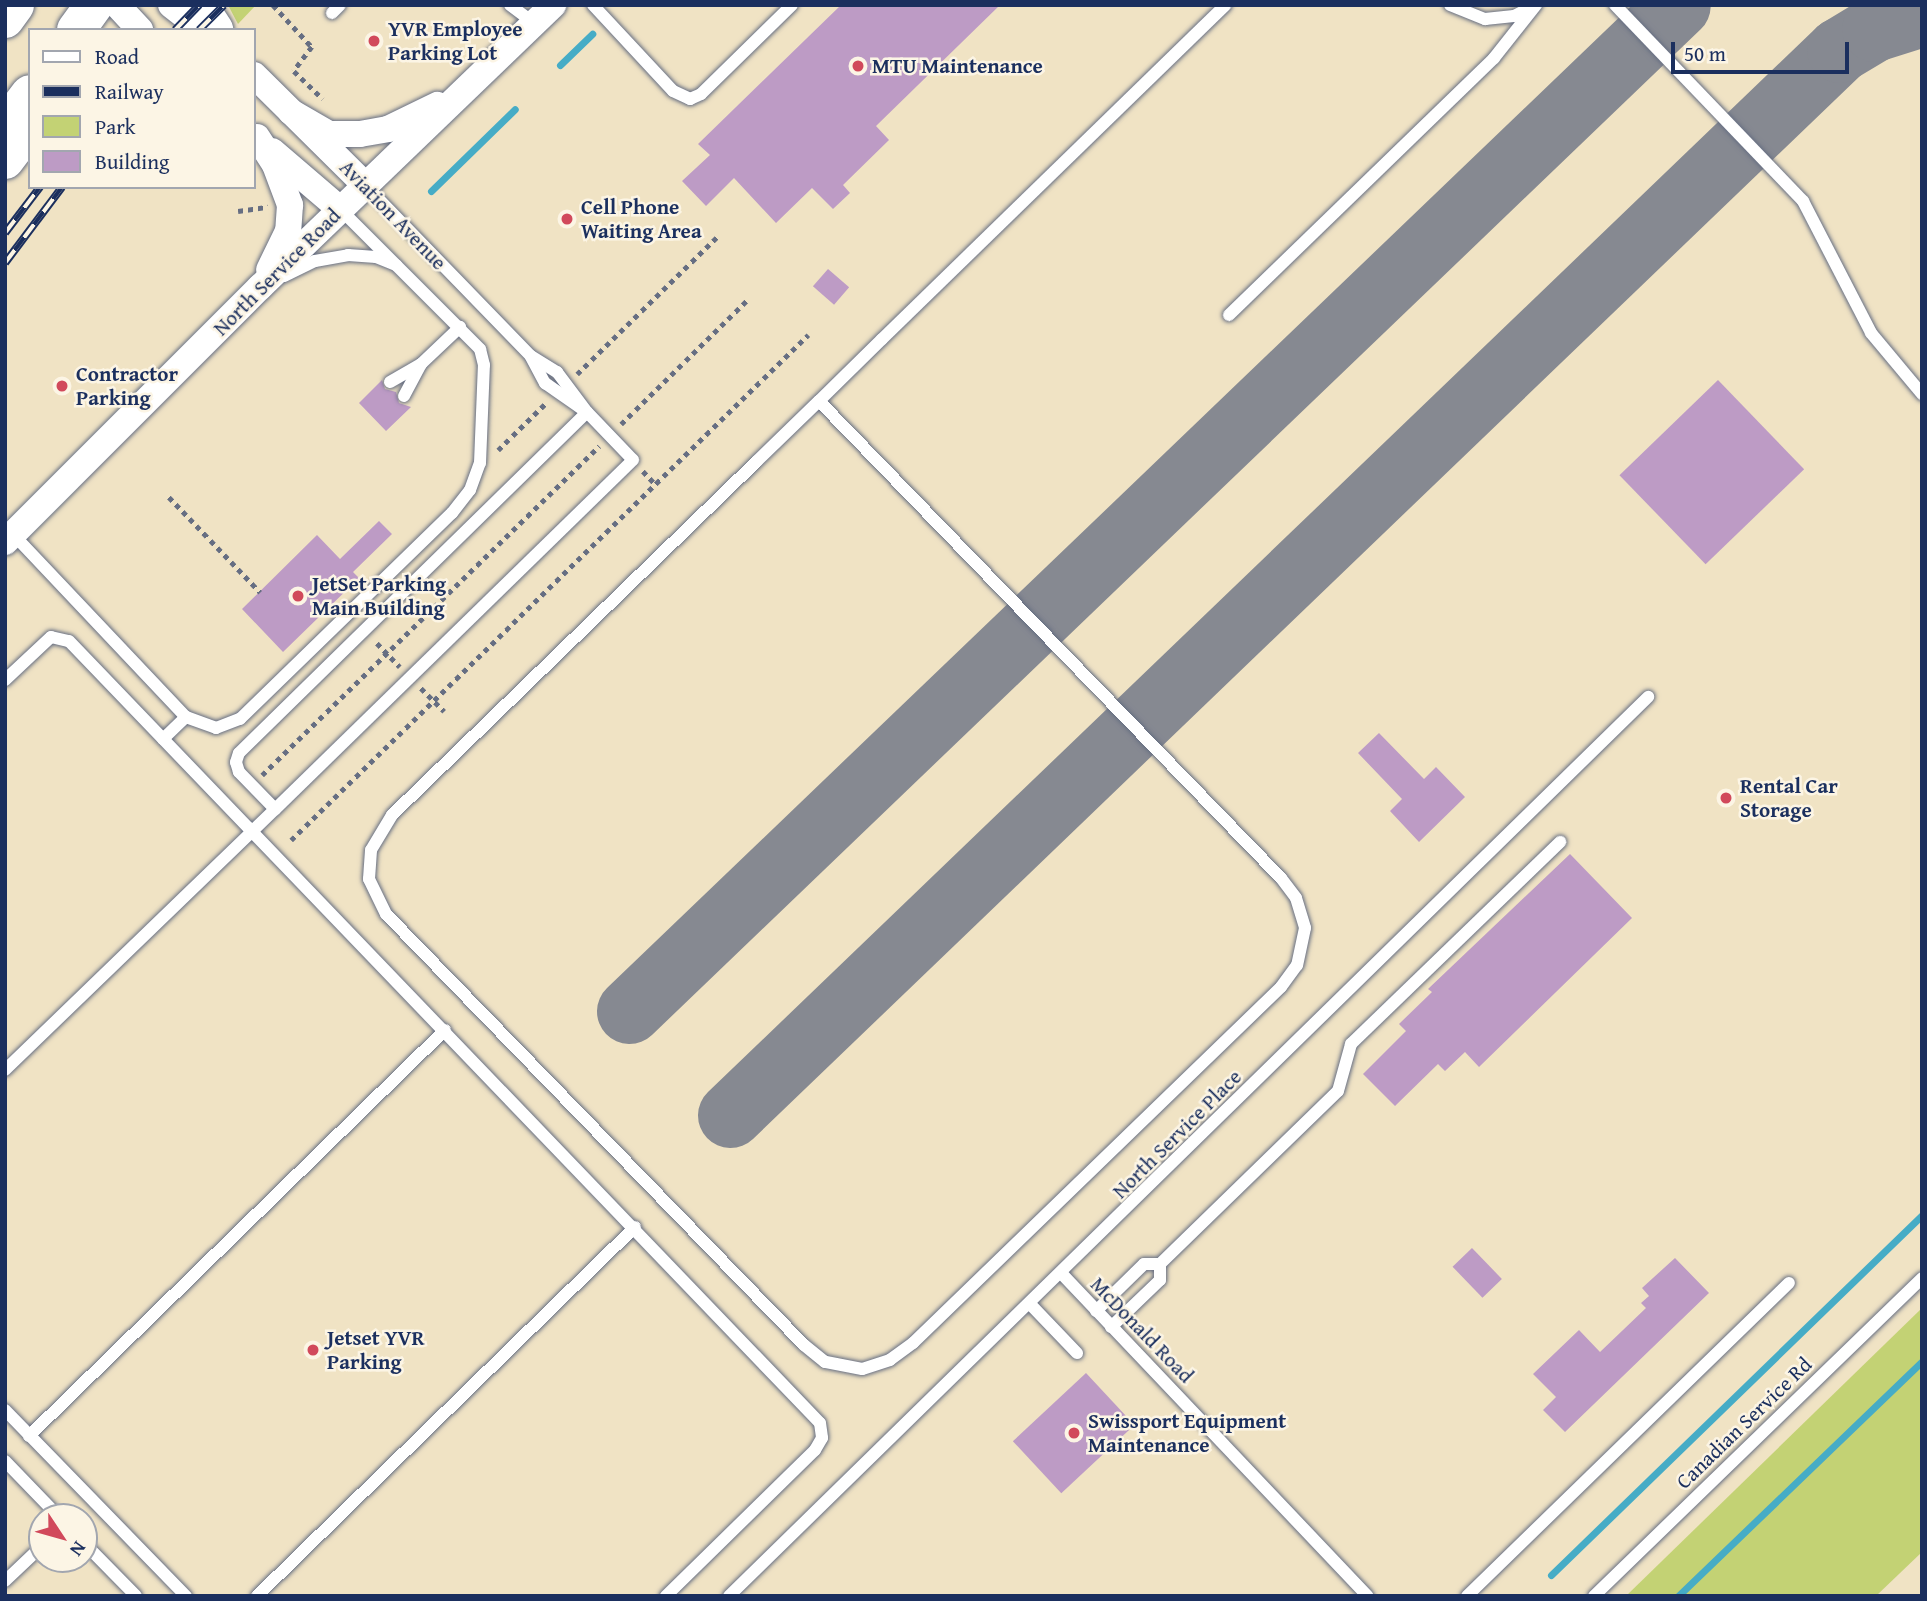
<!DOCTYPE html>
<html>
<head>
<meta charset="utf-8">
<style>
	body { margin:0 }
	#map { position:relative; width:1927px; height:1601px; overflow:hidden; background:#f0e3c4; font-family:"Gentium Book Plus",serif }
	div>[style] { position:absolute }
	.green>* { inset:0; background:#c3d274 }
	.stream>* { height:7px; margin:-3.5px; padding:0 3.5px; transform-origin:3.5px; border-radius:3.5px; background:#46acc6 }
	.taxiway>* { height:65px; margin:-32.5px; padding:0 32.5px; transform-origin:32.5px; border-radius:32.5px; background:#868991 }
	.building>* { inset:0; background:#bd9bc5; transform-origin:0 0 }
	.path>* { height:4.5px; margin-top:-2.25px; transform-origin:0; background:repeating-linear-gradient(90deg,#666e82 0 5px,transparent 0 10px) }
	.roads { filter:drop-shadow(0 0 2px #666e82) drop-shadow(0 0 2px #666e82) }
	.lane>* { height:12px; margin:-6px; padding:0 6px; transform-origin:6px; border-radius:6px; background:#fff }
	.street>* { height:26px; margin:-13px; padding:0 13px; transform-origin:13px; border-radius:13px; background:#fff }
	.primary>* { height:38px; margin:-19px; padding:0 19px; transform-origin:19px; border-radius:19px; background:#fff }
	.rail>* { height:8px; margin-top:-4px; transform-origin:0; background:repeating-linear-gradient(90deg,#fcf5e5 0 16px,#1b2f5e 0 32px); box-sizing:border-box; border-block:2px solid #1b2f5e }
	.dots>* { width:19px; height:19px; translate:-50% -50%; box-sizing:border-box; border:4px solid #fcf5e5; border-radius:50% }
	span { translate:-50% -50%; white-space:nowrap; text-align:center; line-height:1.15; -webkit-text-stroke:5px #fcf5e5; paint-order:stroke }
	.poi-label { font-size:21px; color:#1b2f5e; font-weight:700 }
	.left { translate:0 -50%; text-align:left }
	.street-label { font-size:21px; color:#1b2f5e }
	.frame { position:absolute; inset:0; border:7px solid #1b2f5e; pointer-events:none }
	.legend { position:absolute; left:28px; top:28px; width:228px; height:161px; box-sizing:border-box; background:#fcf5e5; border:2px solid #a2a6af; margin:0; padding:9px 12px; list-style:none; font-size:21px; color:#1b2f5e }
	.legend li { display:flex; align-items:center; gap:14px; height:35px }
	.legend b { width:35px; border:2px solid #a2a6af }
	.north { position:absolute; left:28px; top:1503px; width:70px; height:70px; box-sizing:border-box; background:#fcf5e5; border:2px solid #a2a6af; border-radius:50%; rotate:126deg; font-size:19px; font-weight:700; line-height:28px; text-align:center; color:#1b2f5e }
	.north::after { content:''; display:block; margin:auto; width:24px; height:32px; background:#d1495b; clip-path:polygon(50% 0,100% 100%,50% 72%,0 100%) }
	.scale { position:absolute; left:1671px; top:42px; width:178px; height:32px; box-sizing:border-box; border:4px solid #1b2f5e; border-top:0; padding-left:9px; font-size:21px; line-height:24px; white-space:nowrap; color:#1b2f5e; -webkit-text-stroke:5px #fcf5e5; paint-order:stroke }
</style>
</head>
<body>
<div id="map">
	<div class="green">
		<i style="clip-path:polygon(228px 5px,256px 5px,238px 24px)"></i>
		<i style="clip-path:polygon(1922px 1308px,1922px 1552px,1876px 1596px,1626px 1596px)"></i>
	</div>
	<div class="stream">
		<i style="left:560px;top:65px;width:45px;rotate:-44.1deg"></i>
		<i style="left:431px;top:191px;width:117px;rotate:-44.3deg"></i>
		<i style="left:1551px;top:1575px;width:517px;rotate:-44.14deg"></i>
		<i style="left:1678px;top:1596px;width:339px;rotate:-43.9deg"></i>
	</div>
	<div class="taxiway">
		<i style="left:629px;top:1011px;width:1453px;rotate:-43.8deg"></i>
		<i style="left:730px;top:1115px;width:1538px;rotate:-43.84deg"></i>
		<i style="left:1839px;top:50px;width:41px;rotate:-31deg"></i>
		<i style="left:1874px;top:29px;width:50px;rotate:-17.4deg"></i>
	</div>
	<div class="building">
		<i style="clip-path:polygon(841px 5px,1000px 5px,876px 126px,889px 140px,843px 185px,850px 193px,833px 209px,812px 188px,776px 223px,734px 178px,706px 206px,682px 181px,710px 155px,698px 144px)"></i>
		<i style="left:828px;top:269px;width:28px;height:23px;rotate:41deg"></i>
		<i style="clip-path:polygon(382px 380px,385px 389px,396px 392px,399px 403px,411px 407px,386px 431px,359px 403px)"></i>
		<i style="left:1718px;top:380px;width:124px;height:137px;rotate:46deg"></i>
		<i style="clip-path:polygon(379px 521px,392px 534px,353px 572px,359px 578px,283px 652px,242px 609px,317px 535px,340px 559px)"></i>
		<i style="clip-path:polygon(1379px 733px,1424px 779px,1436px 767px,1465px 797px,1419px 842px,1390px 811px,1402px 799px,1358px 753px)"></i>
		<i style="clip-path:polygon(1570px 854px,1632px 918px,1479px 1067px,1465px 1052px,1445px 1071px,1438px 1064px,1395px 1106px,1363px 1074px,1406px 1031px,1399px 1024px,1432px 992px,1428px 989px)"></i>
		<i style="left:1472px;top:1248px;width:43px;height:27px;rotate:46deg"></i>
		<i style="clip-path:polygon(1675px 1258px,1709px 1293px,1565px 1432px,1543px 1410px,1556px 1397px,1533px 1374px,1579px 1330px,1600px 1352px,1646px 1308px,1641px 1303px,1649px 1296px,1642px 1288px)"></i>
		<i style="left:1086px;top:1373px;width:71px;height:100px;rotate:47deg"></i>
	</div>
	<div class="path">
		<i style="left:273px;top:5px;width:57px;rotate:47.1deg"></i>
		<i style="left:312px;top:47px;width:30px;rotate:127deg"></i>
		<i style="left:294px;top:71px;width:40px;rotate:44deg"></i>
		<i style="left:238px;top:211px;width:30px;rotate:-8deg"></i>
		<i style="left:577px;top:374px;width:199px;rotate:-44.4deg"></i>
		<i style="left:621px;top:424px;width:178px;rotate:-44.5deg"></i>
		<i style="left:498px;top:450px;width:69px;rotate:-44.4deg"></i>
		<i style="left:643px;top:471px;width:19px;rotate:47deg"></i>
		<i style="left:169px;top:497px;width:132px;rotate:46.2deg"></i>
		<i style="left:377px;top:643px;width:33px;rotate:46deg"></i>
		<i style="left:421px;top:688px;width:33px;rotate:45deg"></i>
		<i style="left:262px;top:775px;width:471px;rotate:-44.3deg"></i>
		<i style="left:291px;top:840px;width:723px;rotate:-44.33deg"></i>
	</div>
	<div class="roads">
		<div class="lane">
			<i style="left:510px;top:5px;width:30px;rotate:37deg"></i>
			<i style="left:593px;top:5px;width:117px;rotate:47.1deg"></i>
			<i style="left:673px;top:91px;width:19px;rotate:25deg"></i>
			<i style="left:690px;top:99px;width:12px;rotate:-24deg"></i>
			<i style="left:701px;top:94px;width:127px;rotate:-44.4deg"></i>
			<i style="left:1450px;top:5px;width:38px;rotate:22deg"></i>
			<i style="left:1485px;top:19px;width:29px;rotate:-6deg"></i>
			<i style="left:1514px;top:16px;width:20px;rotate:-27deg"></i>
			<i style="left:1615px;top:5px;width:272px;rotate:46.2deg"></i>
			<i style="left:1803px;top:201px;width:148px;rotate:62.7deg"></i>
			<i style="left:1871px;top:333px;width:80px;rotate:50.1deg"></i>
			<i style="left:332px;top:13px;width:11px;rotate:-45deg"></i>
			<i style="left:365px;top:185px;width:238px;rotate:45.9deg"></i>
			<i style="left:531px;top:356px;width:31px;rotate:32deg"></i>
			<i style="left:557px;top:372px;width:50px;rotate:53.1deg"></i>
			<i style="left:587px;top:412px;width:66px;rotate:46.2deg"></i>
			<i style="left:633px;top:460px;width:500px;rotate:135.7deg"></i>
			<i style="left:275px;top:809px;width:52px;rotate:-134.2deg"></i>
			<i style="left:239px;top:772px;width:10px;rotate:-107deg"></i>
			<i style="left:236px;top:762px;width:9px;rotate:-72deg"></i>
			<i style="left:239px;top:753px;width:487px;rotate:-44.4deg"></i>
			<i style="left:284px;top:276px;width:34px;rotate:-26deg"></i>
			<i style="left:315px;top:261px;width:34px;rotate:-10deg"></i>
			<i style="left:348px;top:255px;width:28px;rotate:4deg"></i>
			<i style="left:376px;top:257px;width:22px;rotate:22deg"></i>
			<i style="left:1229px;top:315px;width:369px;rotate:-44.1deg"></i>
			<i style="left:1494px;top:58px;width:68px;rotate:-51.6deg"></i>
			<i style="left:531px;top:357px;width:30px;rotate:62deg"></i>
			<i style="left:545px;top:383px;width:49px;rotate:35deg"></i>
			<i style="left:390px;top:382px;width:36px;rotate:-30deg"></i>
			<i style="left:421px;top:364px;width:54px;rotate:-43.5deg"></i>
			<i style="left:404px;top:396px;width:36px;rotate:-62deg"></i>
			<i style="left:819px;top:401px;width:664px;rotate:45.92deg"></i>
			<i style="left:1281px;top:878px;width:25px;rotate:53deg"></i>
			<i style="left:1296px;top:898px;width:31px;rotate:73deg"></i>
			<i style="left:1305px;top:928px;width:38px;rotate:102deg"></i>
			<i style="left:1297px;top:965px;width:27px;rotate:126deg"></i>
			<i style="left:1281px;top:987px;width:512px;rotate:135.95deg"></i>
			<i style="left:913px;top:1343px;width:29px;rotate:144deg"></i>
			<i style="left:890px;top:1360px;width:29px;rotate:162deg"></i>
			<i style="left:862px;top:1369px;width:38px;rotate:-169deg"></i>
			<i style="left:825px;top:1362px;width:27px;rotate:-141deg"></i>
			<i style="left:804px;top:1345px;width:600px;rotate:-134.12deg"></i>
			<i style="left:386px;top:914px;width:39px;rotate:-116deg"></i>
			<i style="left:369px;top:879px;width:29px;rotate:-86deg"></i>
			<i style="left:371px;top:850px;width:41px;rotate:-59deg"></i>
			<i style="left:392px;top:815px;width:508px;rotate:-44.12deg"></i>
			<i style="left:757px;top:461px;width:86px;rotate:-44.1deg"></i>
			<i style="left:819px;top:401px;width:88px;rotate:-44.5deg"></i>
			<i style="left:882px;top:339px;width:479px;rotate:-44.2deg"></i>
			<i style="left:11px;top:532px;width:255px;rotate:46.6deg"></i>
			<i style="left:186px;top:717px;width:32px;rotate:20deg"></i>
			<i style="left:216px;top:728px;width:26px;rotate:-21deg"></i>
			<i style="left:240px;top:719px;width:296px;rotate:-44.2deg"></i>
			<i style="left:452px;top:513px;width:29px;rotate:-52deg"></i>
			<i style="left:470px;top:490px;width:29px;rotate:-70deg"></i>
			<i style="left:480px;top:463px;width:98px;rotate:-87.7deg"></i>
			<i style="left:484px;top:365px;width:16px;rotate:-104deg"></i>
			<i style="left:480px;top:349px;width:198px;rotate:-135deg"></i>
			<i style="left:5px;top:680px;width:63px;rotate:-43.1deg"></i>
			<i style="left:51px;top:637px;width:18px;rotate:13deg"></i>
			<i style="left:69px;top:641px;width:1084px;rotate:46.16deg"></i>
			<i style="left:820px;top:1423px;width:15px;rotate:82deg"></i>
			<i style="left:822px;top:1438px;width:14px;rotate:120deg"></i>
			<i style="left:815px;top:1450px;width:209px;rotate:135.6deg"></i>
			<i style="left:163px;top:739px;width:32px;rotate:-44deg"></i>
			<i style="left:5px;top:1070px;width:376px;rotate:-44deg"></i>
			<i style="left:1160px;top:1264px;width:248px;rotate:-44.2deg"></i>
			<i style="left:1338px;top:1091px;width:49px;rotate:-74.5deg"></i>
			<i style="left:1351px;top:1044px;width:291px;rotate:-44deg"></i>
			<i style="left:1062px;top:1274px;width:444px;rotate:46.5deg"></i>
			<i style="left:1030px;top:1304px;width:68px;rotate:46.2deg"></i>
			<i style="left:1096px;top:1311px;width:67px;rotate:-44.4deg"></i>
			<i style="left:1144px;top:1264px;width:16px"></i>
			<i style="left:1160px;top:1264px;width:16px;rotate:90deg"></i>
			<i style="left:1160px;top:1280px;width:68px;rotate:136.2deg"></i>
			<i style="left:5px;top:1410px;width:260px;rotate:45.8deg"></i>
			<i style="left:29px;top:1436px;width:581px;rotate:-44.3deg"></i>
			<i style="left:5px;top:1461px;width:78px;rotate:46deg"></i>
			<i style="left:84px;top:1543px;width:74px;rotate:45.5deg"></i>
			<i style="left:5px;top:1581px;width:51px;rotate:-43.4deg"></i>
			<i style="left:257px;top:1596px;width:528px;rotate:-44.31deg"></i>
			<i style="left:729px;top:1596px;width:1286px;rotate:-44.37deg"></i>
			<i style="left:1467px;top:1596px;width:449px;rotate:-44.2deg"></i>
			<i style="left:1594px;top:1596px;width:457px;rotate:-44.1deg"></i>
		</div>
		<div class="street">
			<i style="left:117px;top:5px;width:34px;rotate:47deg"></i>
			<i style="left:171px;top:5px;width:41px;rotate:38deg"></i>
			<i style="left:254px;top:75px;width:156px;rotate:44.7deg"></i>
			<i style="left:291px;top:112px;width:44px;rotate:30.1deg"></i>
			<i style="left:329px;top:134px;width:31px"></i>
			<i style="left:360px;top:134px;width:28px;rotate:-10deg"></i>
			<i style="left:388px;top:129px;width:55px;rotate:-26.1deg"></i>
			<i style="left:257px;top:137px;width:33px;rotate:57deg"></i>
			<i style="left:275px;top:165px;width:43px;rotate:69.4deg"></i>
			<i style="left:290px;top:205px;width:26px;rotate:94deg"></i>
			<i style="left:288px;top:231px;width:43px;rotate:116deg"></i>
			<i style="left:272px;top:151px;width:89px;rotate:40.5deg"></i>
			<i style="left:5px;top:542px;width:361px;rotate:-45deg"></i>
			<i style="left:260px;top:287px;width:407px;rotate:-43.9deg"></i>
		</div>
		<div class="primary">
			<i style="left:198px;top:5px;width:30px;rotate:57deg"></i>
			<i style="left:5px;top:19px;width:17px;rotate:-54deg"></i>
			<i style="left:76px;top:30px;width:31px;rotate:-54deg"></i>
			<i style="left:5px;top:127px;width:41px;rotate:-52.9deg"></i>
			<i style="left:5px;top:160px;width:41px;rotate:-52.9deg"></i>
		</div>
	</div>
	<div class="rail">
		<i style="left:175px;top:30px;width:35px;rotate:-46deg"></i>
		<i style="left:199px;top:30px;width:35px;rotate:-45deg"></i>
		<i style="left:5px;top:233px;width:58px;rotate:-52.7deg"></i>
		<i style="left:5px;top:263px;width:95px;rotate:-53.1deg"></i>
	</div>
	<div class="dots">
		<i style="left:374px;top:41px;background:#d1495b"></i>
		<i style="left:858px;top:66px;background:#d1495b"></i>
		<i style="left:567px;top:219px;background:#d1495b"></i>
		<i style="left:62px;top:386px;background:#d1495b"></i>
		<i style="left:298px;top:596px;background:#d1495b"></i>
		<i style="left:1726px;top:798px;background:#d1495b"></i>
		<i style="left:313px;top:1350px;background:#d1495b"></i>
		<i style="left:1074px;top:1433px;background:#d1495b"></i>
	</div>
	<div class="poi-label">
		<span class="left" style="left:388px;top:41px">YVR Employee<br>Parking Lot</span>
		<span class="left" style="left:872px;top:66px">MTU Maintenance</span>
		<span class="left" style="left:581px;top:219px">Cell Phone<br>Waiting Area</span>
		<span class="left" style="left:76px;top:386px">Contractor<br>Parking</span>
		<span class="left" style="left:312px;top:596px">JetSet Parking<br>Main Building</span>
		<span class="left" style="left:1740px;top:798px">Rental Car<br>Storage</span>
		<span class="left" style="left:327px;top:1350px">Jetset YVR<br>Parking</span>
		<span class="left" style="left:1088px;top:1433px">Swissport Equipment<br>Maintenance</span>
	</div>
	<div class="street-label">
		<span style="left:393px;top:215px;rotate:46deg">Aviation Avenue</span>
		<span style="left:277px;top:272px;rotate:-45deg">North Service Road</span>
		<span style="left:1177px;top:1134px;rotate:-45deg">North Service Place</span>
		<span style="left:1142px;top:1330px;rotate:46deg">McDonald Road</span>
		<span style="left:1744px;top:1423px;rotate:-44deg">Canadian Service Rd</span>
	</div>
	<div class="frame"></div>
	<ul class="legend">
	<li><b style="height:9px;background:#fff"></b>Road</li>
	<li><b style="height:9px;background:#1b2f5e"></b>Railway</li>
	<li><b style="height:19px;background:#c3d274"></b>Park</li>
	<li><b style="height:19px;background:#bd9bc5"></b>Building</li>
	</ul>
	<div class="north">N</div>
	<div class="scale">50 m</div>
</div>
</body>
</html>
